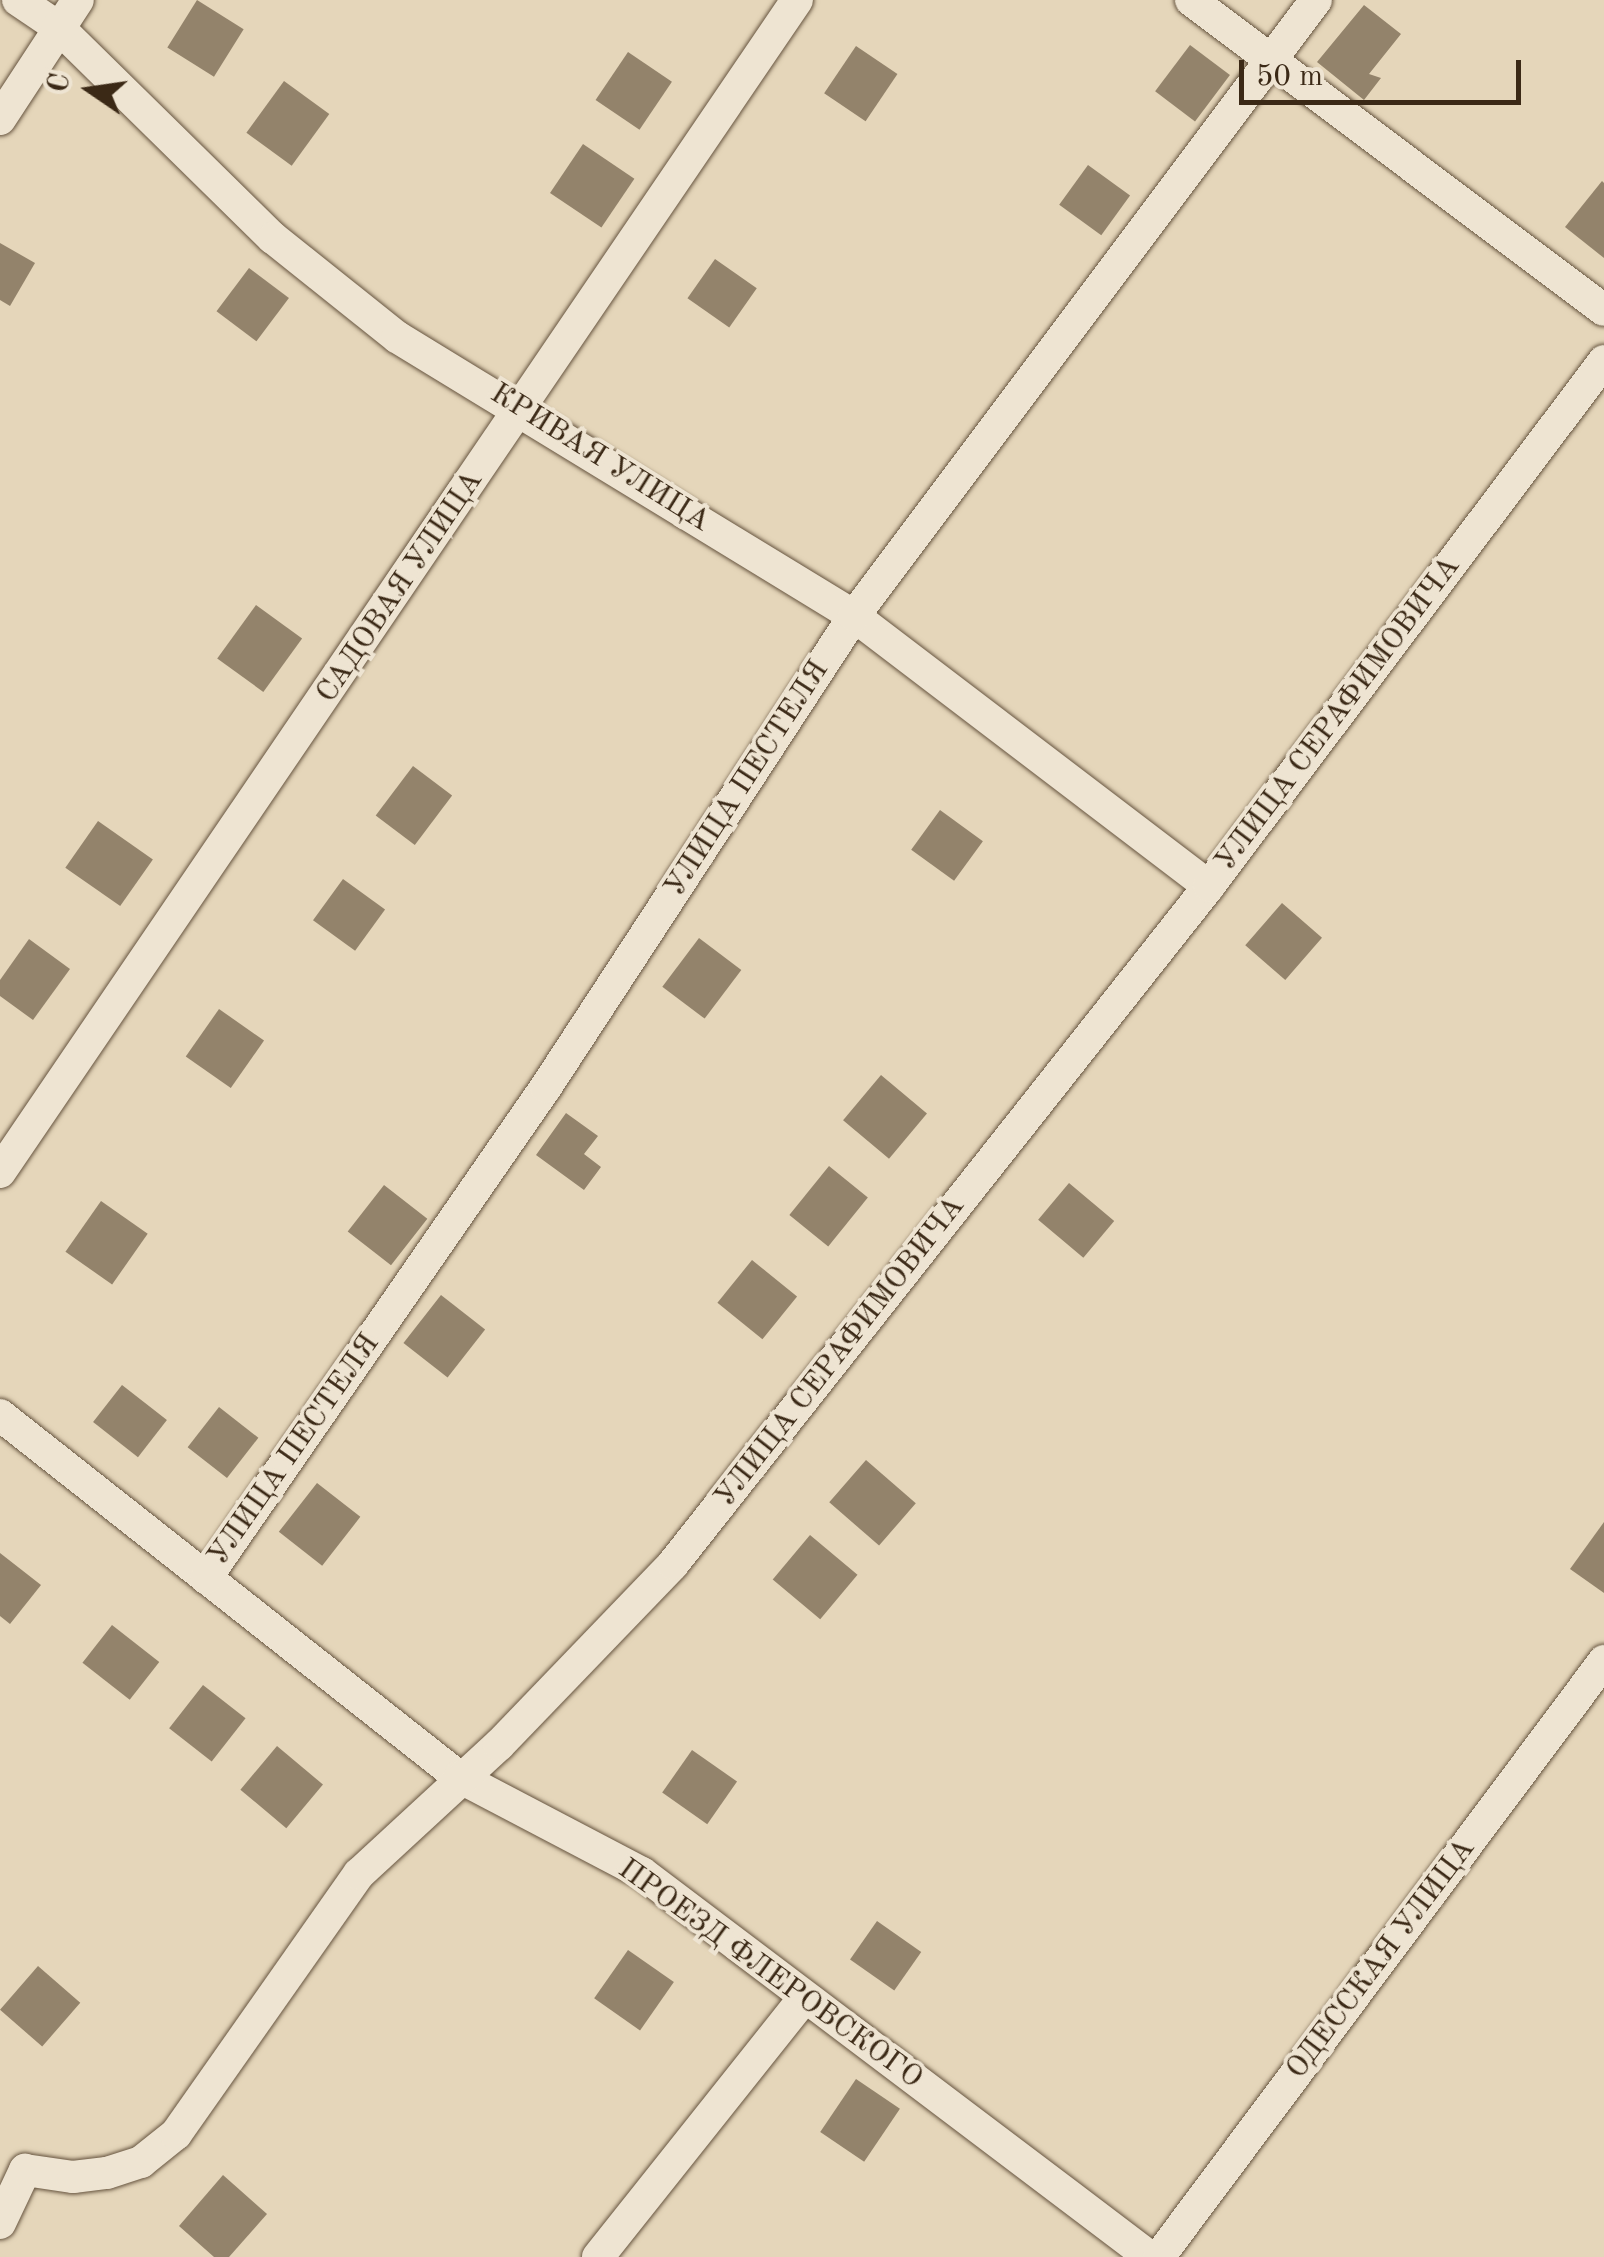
<!DOCTYPE html>
<html>
<head>
<meta charset="utf-8">
<style>
	body { margin:0 }
	#map { position:relative; width:1604px; height:2257px; overflow:hidden; background:#e5d6ba; font-family:"Old Standard TT",serif }
	div>[style] { position:absolute }
	.building>* { inset:0; background:#93836b; transform-origin:0 0 }
	.roads { filter:drop-shadow(0 0 2px #66543f) drop-shadow(0 0 2px #66543f) }
	.minor>* { height:32px; margin:-16px; padding:0 16px; transform-origin:16px; border-radius:16px; background:#eee4d2 }
	span { translate:-50% -50%; white-space:nowrap; text-align:center; line-height:1.15; -webkit-text-stroke:8px #eee4d2; paint-order:stroke }
	.street-label { font-size:30px; color:#3b2916 }
	.north { position:absolute; left:40px; top:40px; width:100px; height:100px; -webkit-text-stroke:8px #eee4d2; paint-order:stroke; rotate:283deg; font-size:28px; font-weight:700; line-height:40px; text-align:center; color:#3b2916 }
	.north::after { content:''; display:block; margin:auto; width:35px; height:45px; background:#3b2916; clip-path:polygon(50% 0,100% 100%,50% 72%,0 100%) }
	.scale { position:absolute; left:1239px; top:60px; width:282px; height:45px; box-sizing:border-box; border:5px solid #3b2916; border-top:0; padding-left:12px; font-size:30px; line-height:35px; white-space:nowrap; color:#3b2916; -webkit-text-stroke:8px #eee4d2; paint-order:stroke }
</style>
</head>
<body>
<div id="map">
	<div class="building">
		<i style="left:197px;top:0;width:55px;height:56px;rotate:32deg"></i>
		<i style="clip-path:polygon(1364px 5px,1401px 34px,1369px 74px,1381px 78px,1364px 100px,1317px 62px)"></i>
		<i style="left:1190px;top:45px;width:50px;height:58px;rotate:37deg"></i>
		<i style="left:856px;top:46px;width:50px;height:57px;rotate:34deg"></i>
		<i style="left:628px;top:52px;width:53px;height:58px;rotate:34deg"></i>
		<i style="left:284px;top:81px;width:56px;height:64px;rotate:36deg"></i>
		<i style="left:583px;top:144px;width:62px;height:59px;rotate:34deg"></i>
		<i style="left:1088px;top:165px;width:52px;height:49px;rotate:36deg"></i>
		<i style="clip-path:polygon(1602px 181px,1604px 183px,1604px 258px,1565px 227px)"></i>
		<i style="clip-path:polygon(0 243px,35px 263px,10px 306px,0 300px)"></i>
		<i style="left:715px;top:259px;width:51px;height:48px;rotate:35deg"></i>
		<i style="left:249px;top:268px;width:50px;height:54px;rotate:37deg"></i>
		<i style="left:256px;top:605px;width:57px;height:66px;rotate:36deg"></i>
		<i style="left:413px;top:766px;width:49px;height:62px;rotate:37deg"></i>
		<i style="left:940px;top:810px;width:53px;height:49px;rotate:36deg"></i>
		<i style="left:98px;top:821px;width:67px;height:57px;rotate:35deg"></i>
		<i style="left:343px;top:879px;width:52px;height:51px;rotate:36deg"></i>
		<i style="left:1282px;top:903px;width:53px;height:56px;rotate:41deg"></i>
		<i style="left:699px;top:938px;width:53px;height:61px;rotate:37deg"></i>
		<i style="clip-path:polygon(29px 939px,70px 969px,33px 1020px,0 996px,0 980px)"></i>
		<i style="left:219px;top:1009px;width:55px;height:58px;rotate:35deg"></i>
		<i style="left:881px;top:1075px;width:60px;height:59px;rotate:40deg"></i>
		<i style="clip-path:polygon(566px 1113px,598px 1136px,584px 1154px,601px 1167px,584px 1190px,536px 1155px)"></i>
		<i style="left:829px;top:1166px;width:50px;height:63px;rotate:39deg"></i>
		<i style="left:1069px;top:1183px;width:59px;height:48px;rotate:40deg"></i>
		<i style="left:384px;top:1185px;width:55px;height:59px;rotate:38deg"></i>
		<i style="left:101px;top:1201px;width:57px;height:62px;rotate:35deg"></i>
		<i style="left:752px;top:1260px;width:58px;height:55px;rotate:39deg"></i>
		<i style="left:441px;top:1295px;width:56px;height:61px;rotate:38deg"></i>
		<i style="left:122px;top:1385px;width:57px;height:47px;rotate:38deg"></i>
		<i style="left:219px;top:1407px;width:50px;height:51px;rotate:38deg"></i>
		<i style="left:866px;top:1460px;width:66px;height:56px;rotate:41deg"></i>
		<i style="left:317px;top:1483px;width:55px;height:62px;rotate:38deg"></i>
		<i style="clip-path:polygon(1604px 1522px,1604px 1593px,1570px 1569px)"></i>
		<i style="left:810px;top:1535px;width:62px;height:58px;rotate:40deg"></i>
		<i style="clip-path:polygon(0 1553px,41px 1585px,10px 1624px,0 1616px)"></i>
		<i style="left:112px;top:1625px;width:60px;height:48px;rotate:38deg"></i>
		<i style="left:203px;top:1685px;width:54px;height:55px;rotate:38deg"></i>
		<i style="left:277px;top:1746px;width:60px;height:57px;rotate:40deg"></i>
		<i style="left:692px;top:1750px;width:55px;height:52px;rotate:35deg"></i>
		<i style="left:877px;top:1921px;width:54px;height:47px;rotate:35deg"></i>
		<i style="left:628px;top:1950px;width:56px;height:59px;rotate:35deg"></i>
		<i style="left:38px;top:1966px;width:56px;height:58px;rotate:41deg"></i>
		<i style="left:856px;top:2079px;width:53px;height:64px;rotate:34deg"></i>
		<i style="clip-path:polygon(223px 2175px,267px 2214px,229px 2257px,214px 2257px,179px 2226px)"></i>
	</div>
	<div class="roads">
		<div class="minor">
			<i style="left:18px;top:0;width:48px;rotate:34deg"></i>
			<i style="left:58px;top:27px;width:301px;rotate:44.5deg"></i>
			<i style="left:273px;top:238px;width:159px;rotate:38.6deg"></i>
			<i style="left:397px;top:337px;width:535px;rotate:31.4deg"></i>
			<i style="left:854px;top:616px;width:446px;rotate:37.3deg"></i>
			<i style="left:1191px;top:0;width:516px;rotate:36.89deg"></i>
			<i style="left:0;top:119px;width:142px;rotate:-56.8deg"></i>
			<i style="left:0;top:1172px;width:1417px;rotate:-55.78deg"></i>
			<i style="left:0;top:1415px;width:585px;rotate:38.26deg"></i>
			<i style="left:459px;top:1777px;width:207px;rotate:27.7deg"></i>
			<i style="left:642px;top:1873px;width:637px;rotate:37.09deg"></i>
			<i style="left:206px;top:1578px;width:597px;rotate:-55.3deg"></i>
			<i style="left:546px;top:1087px;width:563px;rotate:-56.82deg"></i>
			<i style="left:854px;top:616px;width:770px;rotate:-53.13deg"></i>
			<i style="left:0;top:2223px;width:59px;rotate:-64.7deg"></i>
			<i style="left:25px;top:2170px;width:49px;rotate:8.3deg"></i>
			<i style="left:73px;top:2177px;width:34px;rotate:-7deg"></i>
			<i style="left:107px;top:2173px;width:36px;rotate:-18deg"></i>
			<i style="left:141px;top:2162px;width:45px;rotate:-38.7deg"></i>
			<i style="left:176px;top:2134px;width:318px;rotate:-54.9deg"></i>
			<i style="left:359px;top:1874px;width:190px;rotate:-42.7deg"></i>
			<i style="left:499px;top:1745px;width:251px;rotate:-46.1deg"></i>
			<i style="left:673px;top:1564px;width:864px;rotate:-51.67deg"></i>
			<i style="left:1209px;top:886px;width:657px;rotate:-53.04deg"></i>
			<i style="left:598px;top:2257px;width:331px;rotate:-51.5deg"></i>
			<i style="left:1159px;top:2257px;width:744px;rotate:-53.25deg"></i>
		</div>
	</div>
	<div class="street-label">
		<span style="left:600px;top:458px;rotate:32deg">КРИВАЯ УЛИЦА</span>
		<span style="left:400px;top:587px;rotate:-56deg">САДОВАЯ УЛИЦА</span>
		<span style="left:1338px;top:714px;rotate:-53deg">УЛИЦА СЕРАФИМОВИЧА</span>
		<span style="left:747px;top:779px;rotate:-57deg">УЛИЦА ПЕСТЕЛЯ</span>
		<span style="left:840px;top:1352px;rotate:-52deg">УЛИЦА СЕРАФИМОВИЧА</span>
		<span style="left:294px;top:1450px;rotate:-55deg">УЛИЦА ПЕСТЕЛЯ</span>
		<span style="left:1381px;top:1959px;rotate:-53deg">ОДЕССКАЯ УЛИЦА</span>
		<span style="left:770px;top:1974px;rotate:36deg">ПРОЕЗД ФЛЕРОВСКОГО</span>
	</div>
	<div class="north">С</div>
	<div class="scale">50 m</div>
</div>
</body>
</html>
